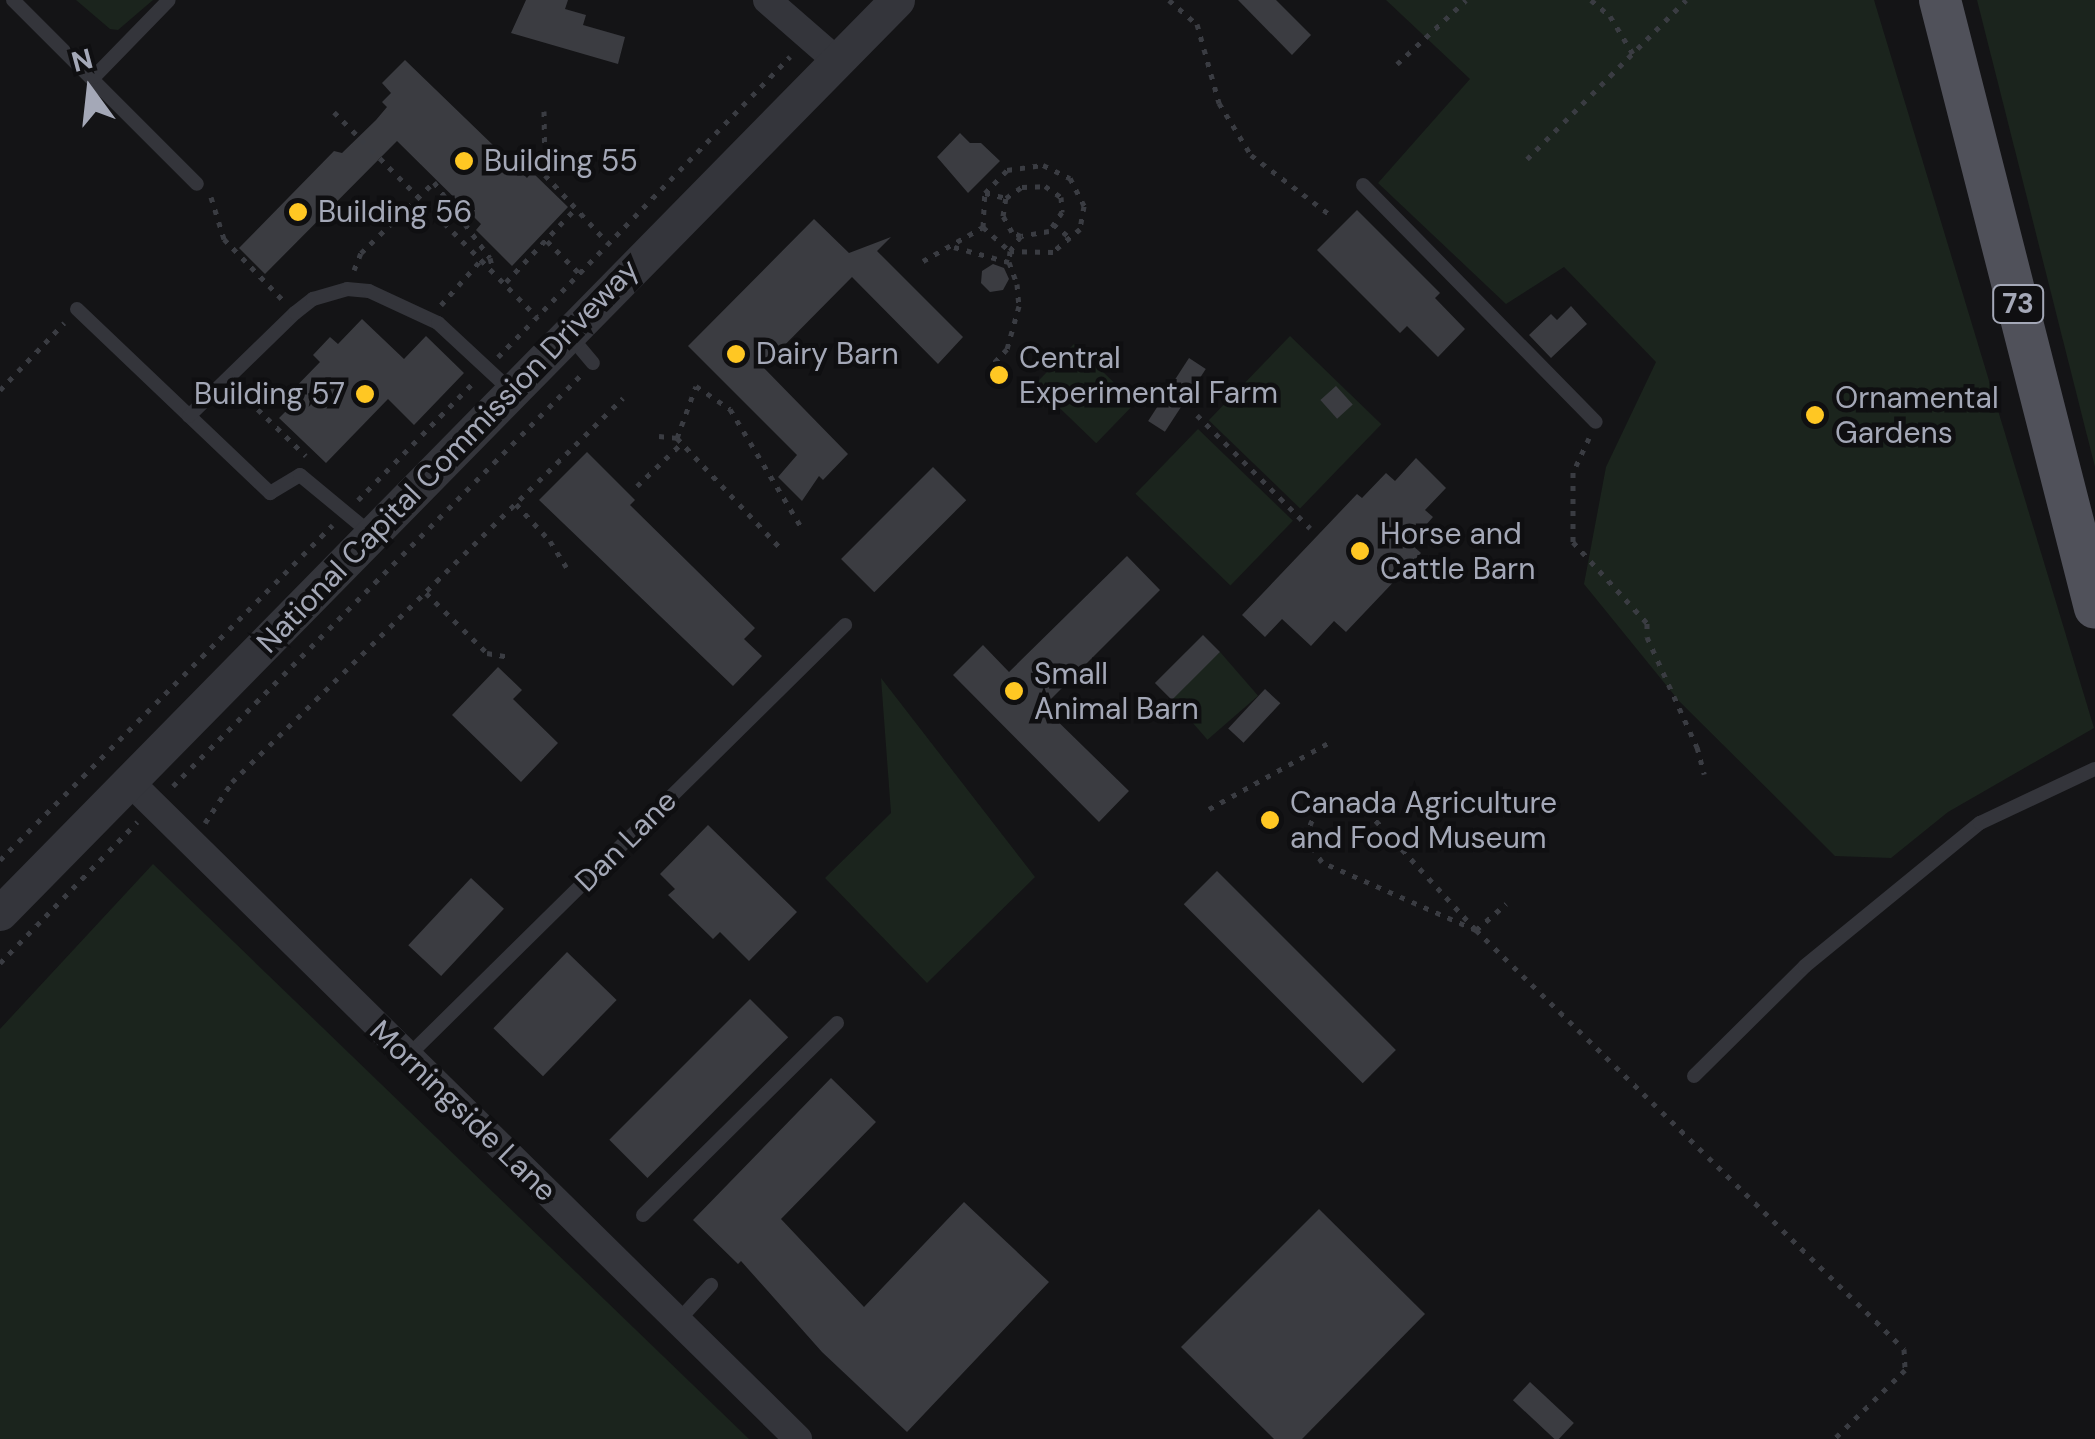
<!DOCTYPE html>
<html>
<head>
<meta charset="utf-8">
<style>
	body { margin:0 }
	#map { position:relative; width:2095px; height:1439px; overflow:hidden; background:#141416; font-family:"DM Sans",sans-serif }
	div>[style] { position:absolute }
	.green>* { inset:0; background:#1b241d; transform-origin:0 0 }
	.building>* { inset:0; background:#3b3c41; transform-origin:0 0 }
	.path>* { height:5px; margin-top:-2.5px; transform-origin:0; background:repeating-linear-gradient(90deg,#3a3c42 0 5px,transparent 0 13px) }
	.service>* { height:14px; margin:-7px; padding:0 7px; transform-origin:7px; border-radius:7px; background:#34353b }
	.minor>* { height:28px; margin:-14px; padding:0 14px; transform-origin:14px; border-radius:14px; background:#34353b }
	.tertiary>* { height:35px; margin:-17.5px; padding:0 17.5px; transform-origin:17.5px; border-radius:17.5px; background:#34353b }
	.primary>* { height:42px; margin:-21px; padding:0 21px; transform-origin:21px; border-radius:21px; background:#50515a }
	.dots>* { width:28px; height:28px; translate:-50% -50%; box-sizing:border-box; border:5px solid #0f0f11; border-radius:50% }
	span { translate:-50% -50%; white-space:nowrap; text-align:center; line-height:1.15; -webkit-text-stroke:9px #0f0f11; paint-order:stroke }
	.shield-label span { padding:2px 8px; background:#0f0f11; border:2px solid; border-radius:8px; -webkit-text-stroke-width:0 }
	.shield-label { font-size:28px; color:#a4a8b7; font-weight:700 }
	.poi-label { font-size:30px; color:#a4a8b7 }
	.left { translate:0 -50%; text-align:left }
	.right { translate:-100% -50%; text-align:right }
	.street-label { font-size:30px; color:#a4a8b7 }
	.north { position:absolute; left:40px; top:40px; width:100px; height:100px; -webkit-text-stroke:8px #0f0f11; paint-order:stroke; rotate:345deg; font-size:28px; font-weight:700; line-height:40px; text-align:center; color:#a4a8b7 }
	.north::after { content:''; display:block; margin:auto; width:35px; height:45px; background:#a4a8b7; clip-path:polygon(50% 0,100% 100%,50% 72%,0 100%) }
</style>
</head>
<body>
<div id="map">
	<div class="green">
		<i style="clip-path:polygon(76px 0,153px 0,118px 30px,110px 29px)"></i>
		<i style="clip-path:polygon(1386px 0,1874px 0,2094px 728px,1948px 812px,1891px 858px,1835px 856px,1679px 701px,1584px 584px,1606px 467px,1656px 362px,1564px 267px,1506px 304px,1378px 183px,1470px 79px)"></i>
		<i style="clip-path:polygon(1977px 0,2095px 0,2095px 467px)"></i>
		<i style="left:1290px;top:336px;width:127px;height:117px;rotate:44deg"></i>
		<i style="left:1074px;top:344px;width:85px;height:56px;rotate:44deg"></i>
		<i style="left:1198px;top:429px;width:132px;height:90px;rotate:44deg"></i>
		<i style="left:1220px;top:652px;width:58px;height:67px;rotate:49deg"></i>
		<i style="clip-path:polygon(881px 678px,1035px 877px,927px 983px,825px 878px,891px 813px)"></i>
		<i style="clip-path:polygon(153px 864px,749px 1439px,0 1439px,0 1029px)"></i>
	</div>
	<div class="building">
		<i style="clip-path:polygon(526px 0,568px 0,565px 9px,586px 15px,583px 25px,625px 37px,618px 64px,511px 33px)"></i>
		<i style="clip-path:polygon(1238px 0,1276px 0,1311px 35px,1292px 55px)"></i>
		<i style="clip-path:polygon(405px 60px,527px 178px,532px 172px,568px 207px,512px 266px,476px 230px,481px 224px,397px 141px,265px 274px,239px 248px,334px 151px,342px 153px,376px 120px,387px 107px,382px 102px,391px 93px,382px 83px)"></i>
		<i style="clip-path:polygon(960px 133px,970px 143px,981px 143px,1000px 161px,968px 193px,937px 157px)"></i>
		<i style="clip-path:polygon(1357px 210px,1440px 293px,1435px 298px,1465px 329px,1438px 357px,1407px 326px,1400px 333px,1317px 250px)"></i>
		<i style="clip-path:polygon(814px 219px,849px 253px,891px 237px,877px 251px,963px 337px,938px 364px,852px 277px,763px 367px,848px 454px,823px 480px,819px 476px,802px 501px,778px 477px,797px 455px,688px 346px)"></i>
		<i style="clip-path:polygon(993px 264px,1004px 268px,1009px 279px,1003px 290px,990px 292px,981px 283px,982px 271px)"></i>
		<i style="clip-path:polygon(1571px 306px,1587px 324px,1551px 358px,1529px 335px,1551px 314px,1557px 320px)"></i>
		<i style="clip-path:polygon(362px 319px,404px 359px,426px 336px,464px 373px,414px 425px,388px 399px,326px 463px,279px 418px,289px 408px,282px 401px,320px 362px,313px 355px,330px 337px,338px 344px)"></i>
		<i style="left:1189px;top:358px;width:20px;height:75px;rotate:33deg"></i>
		<i style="left:1336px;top:386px;width:25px;height:21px;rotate:48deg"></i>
		<i style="clip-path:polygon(587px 452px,635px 500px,630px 505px,755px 628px,744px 639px,762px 656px,733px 686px,539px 500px)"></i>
		<i style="clip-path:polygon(1416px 458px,1446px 488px,1425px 510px,1433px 517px,1410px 543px,1421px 553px,1346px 632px,1334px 621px,1311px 646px,1282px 619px,1265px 637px,1242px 615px,1357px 494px,1362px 498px,1386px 473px,1395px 481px)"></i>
		<i style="left:933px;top:467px;width:47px;height:130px;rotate:45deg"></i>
		<i style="clip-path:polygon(1127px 556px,1160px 590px,1043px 707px,1129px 791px,1099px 822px,953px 675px,983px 645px,1009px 672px)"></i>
		<i style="left:1203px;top:635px;width:24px;height:68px;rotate:45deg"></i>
		<i style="clip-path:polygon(498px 667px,522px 690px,513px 699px,558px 743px,521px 782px,452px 715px)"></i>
		<i style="left:1265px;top:689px;width:21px;height:54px;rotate:43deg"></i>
		<i style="clip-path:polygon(708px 825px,797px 912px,749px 961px,720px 932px,713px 939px,668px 895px,675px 889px,660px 874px)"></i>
		<i style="left:1217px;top:871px;width:253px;height:47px;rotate:45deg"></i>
		<i style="left:471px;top:878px;width:45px;height:92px;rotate:43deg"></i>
		<i style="left:567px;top:952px;width:69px;height:106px;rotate:44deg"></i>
		<i style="left:750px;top:999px;width:54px;height:199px;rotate:45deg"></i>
		<i style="clip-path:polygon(831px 1078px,876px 1122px,781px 1219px,864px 1307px,964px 1202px,1049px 1282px,907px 1432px,822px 1352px,741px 1261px,738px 1264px,693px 1220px)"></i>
		<i style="clip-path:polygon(1319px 1209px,1425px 1314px,1302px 1439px,1274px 1439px,1181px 1347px)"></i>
		<i style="left:1530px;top:1382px;width:60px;height:25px;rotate:43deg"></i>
	</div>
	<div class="path">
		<i style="left:1169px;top:0;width:37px;rotate:41deg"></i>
		<i style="left:1197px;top:24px;width:82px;rotate:74.4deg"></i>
		<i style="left:1219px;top:103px;width:61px;rotate:58.4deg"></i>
		<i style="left:1251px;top:155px;width:103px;rotate:37.1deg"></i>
		<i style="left:1591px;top:0;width:25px;rotate:40deg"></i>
		<i style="left:1610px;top:16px;width:44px;rotate:58.8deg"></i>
		<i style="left:1397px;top:64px;width:94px;rotate:-42.8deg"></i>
		<i style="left:544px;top:111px;width:64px;rotate:89.1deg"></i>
		<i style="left:545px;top:175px;width:93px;rotate:47.2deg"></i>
		<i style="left:334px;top:112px;width:209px;rotate:45.2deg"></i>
		<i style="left:1527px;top:159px;width:225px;rotate:-45deg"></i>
		<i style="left:985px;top:193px;width:22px;rotate:13deg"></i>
		<i style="left:1006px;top:198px;width:19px;rotate:-35deg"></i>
		<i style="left:1022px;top:187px;width:23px;rotate:-2deg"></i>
		<i style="left:1045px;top:186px;width:19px;rotate:35deg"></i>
		<i style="left:1061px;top:197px;width:15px;rotate:86deg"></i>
		<i style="left:1062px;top:212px;width:23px;rotate:124deg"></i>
		<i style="left:1049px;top:231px;width:28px;rotate:170deg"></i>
		<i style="left:1021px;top:236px;width:10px;rotate:-156deg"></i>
		<i style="left:1012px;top:232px;width:18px;rotate:-119deg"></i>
		<i style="left:1003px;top:216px;width:18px;rotate:-81deg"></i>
		<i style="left:211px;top:197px;width:44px;rotate:72.8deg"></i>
		<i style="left:224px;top:239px;width:85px;rotate:46deg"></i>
		<i style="left:1053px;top:224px;width:22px;rotate:39deg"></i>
		<i style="left:983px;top:227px;width:36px;rotate:42deg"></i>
		<i style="left:1010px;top:251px;width:19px;rotate:-54deg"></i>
		<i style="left:547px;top:241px;width:47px;rotate:45deg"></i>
		<i style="left:954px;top:247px;width:57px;rotate:15.3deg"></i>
		<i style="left:923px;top:261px;width:69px;rotate:-29.5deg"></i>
		<i style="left:983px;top:227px;width:34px;rotate:-87deg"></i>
		<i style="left:985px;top:193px;width:32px;rotate:-46deg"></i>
		<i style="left:1007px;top:170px;width:36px;rotate:-8deg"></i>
		<i style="left:1043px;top:165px;width:30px;rotate:26deg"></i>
		<i style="left:1070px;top:178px;width:31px;rotate:63deg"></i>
		<i style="left:1084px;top:206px;width:23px;rotate:100deg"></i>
		<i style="left:1080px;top:229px;width:35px;rotate:140deg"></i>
		<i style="left:1053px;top:252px;width:43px;rotate:-178.7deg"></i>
		<i style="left:1010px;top:251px;width:11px;rotate:95deg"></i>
		<i style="left:1009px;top:262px;width:23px;rotate:70deg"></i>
		<i style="left:1017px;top:284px;width:22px;rotate:85deg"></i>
		<i style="left:1019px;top:306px;width:45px;rotate:105.6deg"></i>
		<i style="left:1007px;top:349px;width:23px;rotate:133deg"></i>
		<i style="left:354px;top:270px;width:18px;rotate:-68deg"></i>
		<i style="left:361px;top:253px;width:102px;rotate:-44.2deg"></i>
		<i style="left:434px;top:182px;width:94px;rotate:53.6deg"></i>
		<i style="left:490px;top:258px;width:12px;rotate:76deg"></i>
		<i style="left:506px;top:282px;width:102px;rotate:-46.6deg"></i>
		<i style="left:441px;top:305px;width:60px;rotate:-48.4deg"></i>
		<i style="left:481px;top:260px;width:80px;rotate:45.5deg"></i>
		<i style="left:498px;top:357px;width:419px;rotate:-45.8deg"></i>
		<i style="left:0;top:390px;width:93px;rotate:-46.3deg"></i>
		<i style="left:239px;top:391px;width:93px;rotate:44.1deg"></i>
		<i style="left:1197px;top:415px;width:160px;rotate:45deg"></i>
		<i style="left:659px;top:436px;width:18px;rotate:6deg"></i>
		<i style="left:677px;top:438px;width:154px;rotate:46.8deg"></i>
		<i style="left:677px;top:438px;width:55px;rotate:-69.9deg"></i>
		<i style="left:696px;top:386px;width:41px;rotate:34.1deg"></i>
		<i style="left:730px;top:409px;width:141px;rotate:58.9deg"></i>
		<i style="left:1589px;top:438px;width:38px;rotate:115deg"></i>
		<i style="left:1573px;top:472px;width:70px;rotate:90deg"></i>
		<i style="left:1573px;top:542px;width:110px;rotate:47.6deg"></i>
		<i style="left:1647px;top:623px;width:14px;rotate:90deg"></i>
		<i style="left:1647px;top:637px;width:121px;rotate:65.6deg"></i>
		<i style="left:1697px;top:747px;width:28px;rotate:75deg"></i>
		<i style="left:637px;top:486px;width:62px;rotate:-43.7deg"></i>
		<i style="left:358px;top:500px;width:164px;rotate:-45.5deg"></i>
		<i style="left:516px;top:504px;width:50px;rotate:47.4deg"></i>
		<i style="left:550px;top:541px;width:31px;rotate:58deg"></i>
		<i style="left:426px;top:593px;width:86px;rotate:44.5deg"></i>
		<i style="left:487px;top:653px;width:23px;rotate:10deg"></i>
		<i style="left:173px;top:786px;width:579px;rotate:-45.21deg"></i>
		<i style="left:1209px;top:809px;width:138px;rotate:-29deg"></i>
		<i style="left:205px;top:823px;width:49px;rotate:-56.6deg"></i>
		<i style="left:232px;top:782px;width:548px;rotate:-44.48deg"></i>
		<i style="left:0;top:860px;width:472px;rotate:-45.2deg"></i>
		<i style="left:1476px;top:930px;width:168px;rotate:-156.2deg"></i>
		<i style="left:1322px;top:862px;width:30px;rotate:-124deg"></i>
		<i style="left:1305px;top:837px;width:26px;rotate:-67deg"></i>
		<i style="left:1315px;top:813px;width:24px;rotate:-33deg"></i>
		<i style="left:1335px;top:800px;width:34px;rotate:19deg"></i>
		<i style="left:1367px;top:811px;width:161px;rotate:47.5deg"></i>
		<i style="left:1476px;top:930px;width:599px;rotate:44.39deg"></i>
		<i style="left:1904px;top:1349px;width:21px;rotate:87deg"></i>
		<i style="left:1905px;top:1370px;width:99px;rotate:135.8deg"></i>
		<i style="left:1476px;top:930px;width:40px;rotate:-41deg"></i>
		<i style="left:0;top:963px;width:197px;rotate:-45.8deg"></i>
	</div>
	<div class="service">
		<i style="left:13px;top:0;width:260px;rotate:45deg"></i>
		<i style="left:94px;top:77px;width:107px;rotate:-45.8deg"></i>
		<i style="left:1363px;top:185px;width:332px;rotate:45.5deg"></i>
		<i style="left:77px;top:309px;width:267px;rotate:43.6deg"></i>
		<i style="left:270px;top:493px;width:35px;rotate:-31deg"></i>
		<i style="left:300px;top:475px;width:91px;rotate:39.6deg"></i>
		<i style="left:571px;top:337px;width:34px;rotate:50deg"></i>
		<i style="left:189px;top:416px;width:148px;rotate:-44.2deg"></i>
		<i style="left:295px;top:313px;width:23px;rotate:-38deg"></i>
		<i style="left:313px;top:299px;width:35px;rotate:-16deg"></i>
		<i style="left:347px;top:289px;width:22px;rotate:5deg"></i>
		<i style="left:369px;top:291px;width:76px;rotate:24.9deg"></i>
		<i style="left:438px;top:323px;width:98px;rotate:42.9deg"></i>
		<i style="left:408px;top:1056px;width:614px;rotate:-44.6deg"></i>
		<i style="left:1694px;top:1076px;width:156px;rotate:-44.7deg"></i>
		<i style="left:1805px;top:966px;width:226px;rotate:-39.3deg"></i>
		<i style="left:1980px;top:823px;width:127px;rotate:-25.2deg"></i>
		<i style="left:643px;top:1215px;width:273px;rotate:-44.7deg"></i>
		<i style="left:678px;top:1321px;width:49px;rotate:-47.5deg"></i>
	</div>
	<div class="minor">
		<i style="left:767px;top:0;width:93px;rotate:41.1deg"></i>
		<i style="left:130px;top:782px;width:937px;rotate:44.52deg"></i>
	</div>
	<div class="tertiary">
		<i style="left:0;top:913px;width:1280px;rotate:-45.51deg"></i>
	</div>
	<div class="primary">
		<i style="left:1940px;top:0;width:627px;rotate:75.7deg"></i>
	</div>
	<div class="dots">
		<i style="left:464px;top:161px;background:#ffc723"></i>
		<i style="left:298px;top:212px;background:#ffc723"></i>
		<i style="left:736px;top:354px;background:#ffc723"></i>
		<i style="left:999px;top:375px;background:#ffc723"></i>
		<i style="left:365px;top:394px;background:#ffc723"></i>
		<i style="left:1815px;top:415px;background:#ffc723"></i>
		<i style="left:1360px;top:551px;background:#ffc723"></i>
		<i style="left:1014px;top:691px;background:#ffc723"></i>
		<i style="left:1270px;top:820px;background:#ffc723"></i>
	</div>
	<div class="shield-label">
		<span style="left:2018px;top:304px">73</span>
	</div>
	<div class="poi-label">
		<span class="left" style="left:484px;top:161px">Building 55</span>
		<span class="left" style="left:318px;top:212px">Building 56</span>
		<span class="left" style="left:756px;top:354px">Dairy Barn</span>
		<span class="left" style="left:1019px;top:375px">Central<br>Experimental Farm</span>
		<span class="right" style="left:345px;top:394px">Building 57</span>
		<span class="left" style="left:1835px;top:415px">Ornamental<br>Gardens</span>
		<span class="left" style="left:1380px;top:551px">Horse and<br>Cattle Barn</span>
		<span class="left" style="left:1034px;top:691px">Small<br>Animal Barn</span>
		<span class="left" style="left:1290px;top:820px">Canada Agriculture<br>and Food Museum</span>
	</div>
	<div class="street-label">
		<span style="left:448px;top:456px;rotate:-46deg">National Capital Commission Driveway</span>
		<span style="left:626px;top:841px;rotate:-45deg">Dan Lane</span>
		<span style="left:463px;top:1111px;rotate:44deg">Morningside Lane</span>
	</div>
	<div class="north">N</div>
</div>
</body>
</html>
